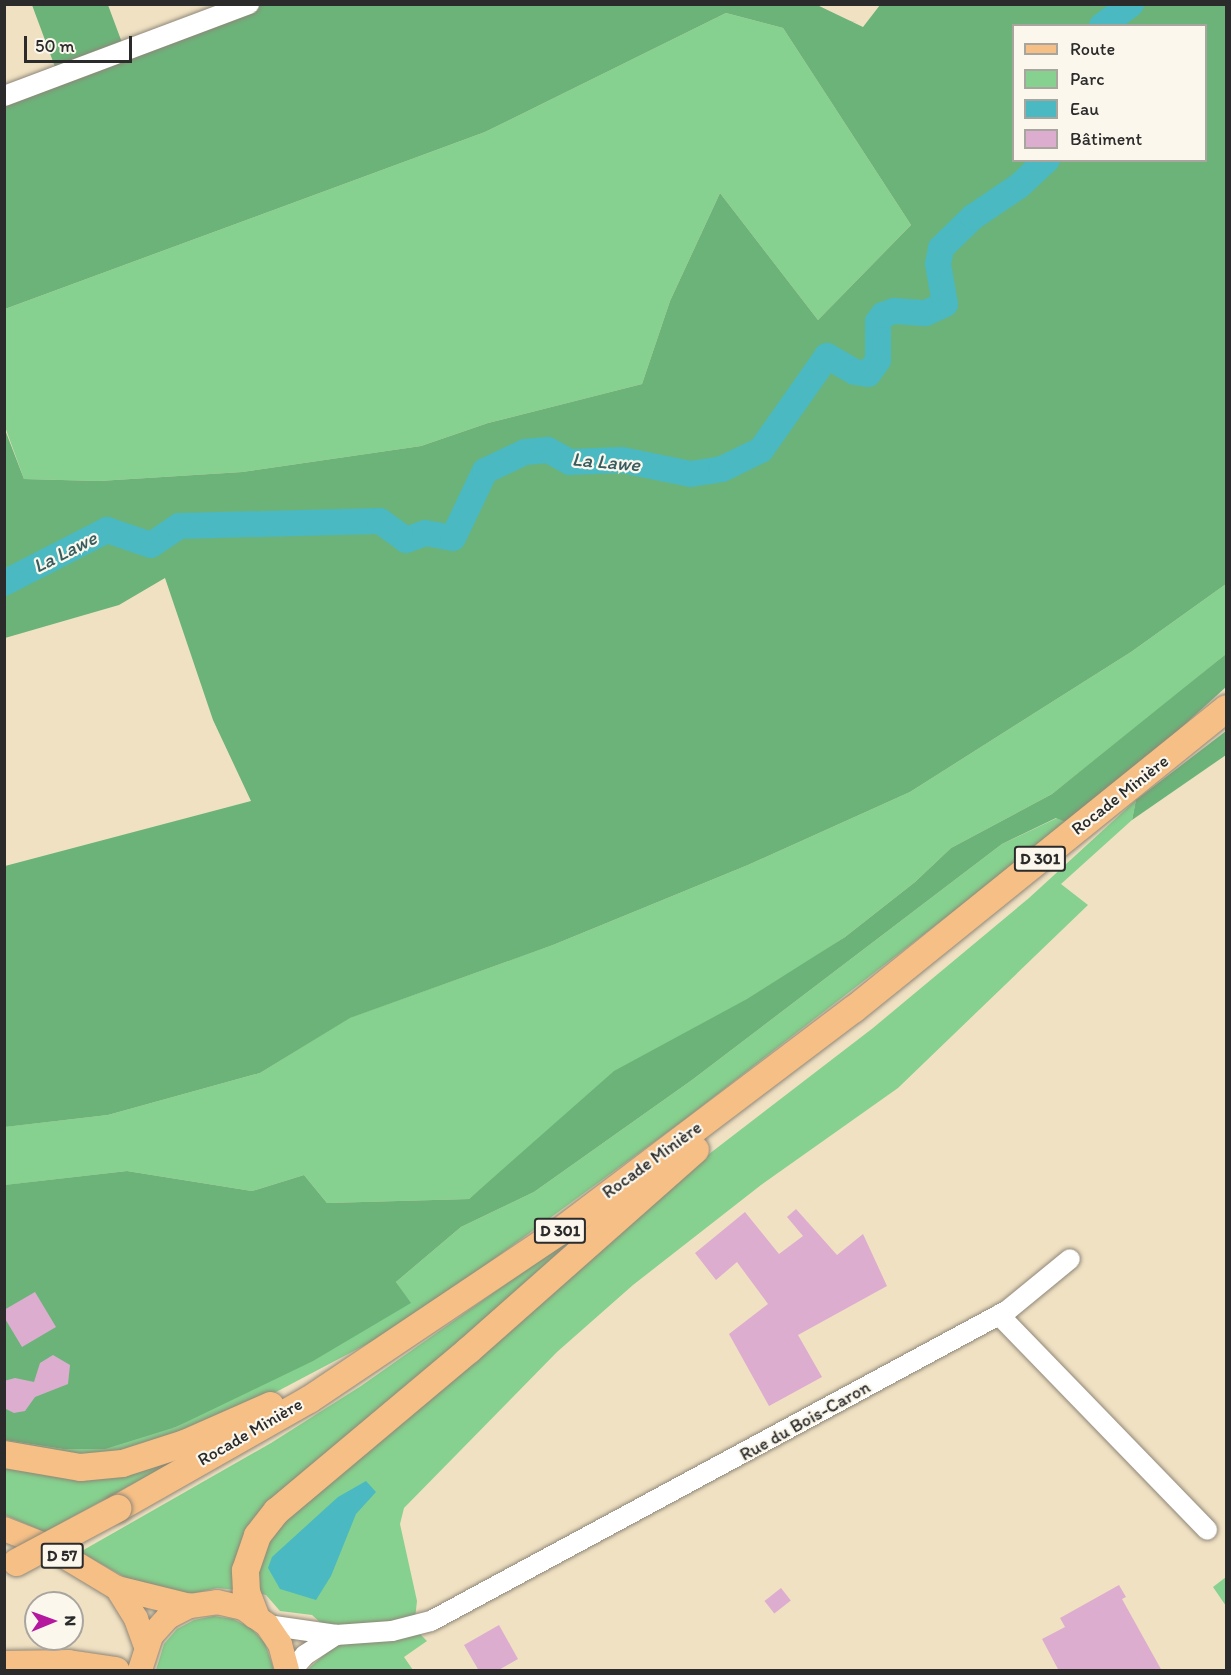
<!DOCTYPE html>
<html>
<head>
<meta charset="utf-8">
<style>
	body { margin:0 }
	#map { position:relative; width:1231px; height:1675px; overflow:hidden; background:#f0e1c3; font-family:Itim,sans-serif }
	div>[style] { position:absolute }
	.green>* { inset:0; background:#86d18f }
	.forest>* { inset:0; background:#6cb37a }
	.water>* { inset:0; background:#4ab9c1 }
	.river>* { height:26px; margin:-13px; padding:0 13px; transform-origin:13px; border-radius:13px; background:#4ab9c1 }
	.building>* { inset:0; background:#ddadcf; transform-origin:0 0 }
	.roads { filter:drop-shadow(0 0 2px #8e8677) drop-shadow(0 0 2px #8e8677) }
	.minor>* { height:20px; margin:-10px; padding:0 10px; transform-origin:10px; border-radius:10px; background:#fff }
	.major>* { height:24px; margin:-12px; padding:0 12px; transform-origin:12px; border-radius:12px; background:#f5bf86 }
	.highway>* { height:27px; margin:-13.5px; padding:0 13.5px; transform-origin:13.5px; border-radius:13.5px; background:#f5bf86 }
	.bridges { filter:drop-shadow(0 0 2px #8e8677) drop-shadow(0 0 2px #8e8677) }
	.highway-bridge>* { height:27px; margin:-13.5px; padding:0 13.5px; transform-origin:13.5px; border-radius:13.5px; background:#f5bf86 }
	span { translate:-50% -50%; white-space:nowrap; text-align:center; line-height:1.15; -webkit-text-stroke:4.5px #fbf7ec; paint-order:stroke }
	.shield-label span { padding:2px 4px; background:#fbf7ec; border:2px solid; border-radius:4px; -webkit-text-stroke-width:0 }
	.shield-label { font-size:16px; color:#2b2b2b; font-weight:700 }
	.street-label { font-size:18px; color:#2b2b2b }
	.water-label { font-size:20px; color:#365d60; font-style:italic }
	.frame { position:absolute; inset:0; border:6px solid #2b2b2b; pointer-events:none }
	.legend { position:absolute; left:1012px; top:24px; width:195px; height:138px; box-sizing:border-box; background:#fbf7ec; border:2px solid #a8a59f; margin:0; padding:8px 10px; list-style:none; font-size:18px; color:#2b2b2b }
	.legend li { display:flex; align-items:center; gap:12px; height:30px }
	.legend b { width:30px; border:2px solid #a8a59f }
	.north { position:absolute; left:24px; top:1591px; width:60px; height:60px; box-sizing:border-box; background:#fbf7ec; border:2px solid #a8a59f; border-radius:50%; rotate:89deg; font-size:16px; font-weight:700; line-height:24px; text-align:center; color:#2b2b2b }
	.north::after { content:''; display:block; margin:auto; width:21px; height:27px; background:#b5179e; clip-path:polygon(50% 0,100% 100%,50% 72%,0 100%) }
	.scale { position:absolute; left:24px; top:36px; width:108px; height:27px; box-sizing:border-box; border:3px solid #2b2b2b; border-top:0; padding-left:8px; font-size:18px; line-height:21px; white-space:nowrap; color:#2b2b2b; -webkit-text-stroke:4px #fbf7ec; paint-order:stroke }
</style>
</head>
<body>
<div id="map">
	<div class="green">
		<i style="clip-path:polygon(726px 13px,783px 28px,911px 225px,818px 320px,720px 193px,670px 301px,642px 384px,488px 423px,421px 446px,242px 472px,99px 481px,24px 479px,5px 427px,5px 309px,485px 132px)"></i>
		<i style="clip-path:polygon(1226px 584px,1226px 654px,1153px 714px,1052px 794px,951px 848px,915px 882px,845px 937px,552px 1129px,469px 1199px,327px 1203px,304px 1175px,252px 1191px,127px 1171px,5px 1185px,4px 1127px,108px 1115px,260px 1073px,349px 1018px,553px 945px,748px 865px,910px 792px,1131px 652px)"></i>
		<i style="clip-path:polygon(1136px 800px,1132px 820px,1061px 884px,1088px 905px,898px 1088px,761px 1185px,633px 1285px,557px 1352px,404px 1508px,400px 1524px,417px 1601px,414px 1628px,427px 1641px,404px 1657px,413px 1670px,307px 1670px,325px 1654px,336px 1636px,312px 1615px,280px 1611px,266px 1595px,246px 1591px,217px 1588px,187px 1595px,128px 1579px,80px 1552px,271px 1443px,361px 1386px,633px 1195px,644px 1204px,873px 1028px,1029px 898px)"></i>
		<i style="clip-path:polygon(1057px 818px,1065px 822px,994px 880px,684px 1120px,405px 1324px,259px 1401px,246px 1422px,45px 1532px,5px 1515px,4px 1440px,63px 1449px,176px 1427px,410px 1303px,396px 1282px,461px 1227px,534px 1192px,692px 1080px,1002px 844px)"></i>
		<i style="clip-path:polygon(1226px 1577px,1226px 1606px,1213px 1587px)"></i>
		<i style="clip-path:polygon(214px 1616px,233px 1619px,251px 1628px,265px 1643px,274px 1670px,156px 1670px,164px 1644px,177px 1629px,194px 1620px)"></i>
	</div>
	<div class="forest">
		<i style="clip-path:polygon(evenodd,249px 4px,815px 4px,863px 27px,880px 5px,1226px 5px,1226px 584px,1131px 652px,910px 792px,748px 865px,553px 945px,350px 1018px,260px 1073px,108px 1115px,5px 1127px,5px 866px,251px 801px,213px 720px,165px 578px,119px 605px,5px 638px,4px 427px,24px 479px,99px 481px,242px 472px,421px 446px,488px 423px,642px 384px,670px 301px,720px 193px,818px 320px,911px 225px,783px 28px,726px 13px,485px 132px,5px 309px,5px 96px,58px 75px,32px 5px,108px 5px,124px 48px,249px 4px,1014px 26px,1206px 26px,1206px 160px,1014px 160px,1014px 26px)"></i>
		<i style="clip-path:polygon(1226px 654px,1226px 687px,1151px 755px,1065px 822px,1056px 818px,1002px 844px,692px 1080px,534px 1192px,461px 1227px,396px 1282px,411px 1303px,313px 1361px,176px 1427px,105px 1449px,63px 1449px,5px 1440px,4px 1185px,127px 1171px,252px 1191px,304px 1175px,327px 1203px,469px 1199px,614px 1071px,747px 999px,845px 937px,915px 882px,951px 848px,1052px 794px)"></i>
		<i style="clip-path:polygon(1226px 731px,1226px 755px,1132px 820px,1136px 800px)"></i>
	</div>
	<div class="water">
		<i style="clip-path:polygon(366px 1481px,376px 1492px,356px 1514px,331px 1576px,316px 1600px,280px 1589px,268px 1568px,272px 1557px,338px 1497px)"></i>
	</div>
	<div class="river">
		<i style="left:1102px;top:26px;width:36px;rotate:-37deg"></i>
		<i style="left:4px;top:583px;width:116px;rotate:-27.2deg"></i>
		<i style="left:107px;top:530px;width:46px;rotate:18.8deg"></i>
		<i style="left:151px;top:545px;width:34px;rotate:-34deg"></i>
		<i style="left:179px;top:526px;width:201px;rotate:-1.4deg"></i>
		<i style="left:380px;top:521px;width:32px;rotate:36deg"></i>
		<i style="left:406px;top:540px;width:20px;rotate:-20deg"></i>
		<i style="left:425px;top:533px;width:28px;rotate:10deg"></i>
		<i style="left:453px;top:538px;width:74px;rotate:-64.5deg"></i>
		<i style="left:485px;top:471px;width:44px;rotate:-25.4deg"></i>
		<i style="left:525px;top:452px;width:23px;rotate:-5deg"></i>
		<i style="left:548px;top:450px;width:25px;rotate:29deg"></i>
		<i style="left:570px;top:462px;width:52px;rotate:-2.2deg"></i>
		<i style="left:622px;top:460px;width:70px;rotate:11.5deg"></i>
		<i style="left:691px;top:474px;width:31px;rotate:-9deg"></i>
		<i style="left:722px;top:469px;width:43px;rotate:-26deg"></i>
		<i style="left:761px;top:450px;width:115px;rotate:-54.9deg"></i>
		<i style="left:827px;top:356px;width:32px;rotate:30deg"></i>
		<i style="left:855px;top:372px;width:13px;rotate:9deg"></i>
		<i style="left:868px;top:374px;width:17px;rotate:-54deg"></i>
		<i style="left:878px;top:360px;width:38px;rotate:-90deg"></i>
		<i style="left:878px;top:322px;width:9px;rotate:-54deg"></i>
		<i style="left:883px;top:315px;width:12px;rotate:-20deg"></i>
		<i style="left:894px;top:311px;width:32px;rotate:4deg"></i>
		<i style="left:926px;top:313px;width:21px;rotate:-25deg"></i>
		<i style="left:945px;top:304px;width:41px;rotate:-99.9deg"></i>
		<i style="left:938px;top:264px;width:16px;rotate:-79deg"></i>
		<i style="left:941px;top:248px;width:45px;rotate:-44.1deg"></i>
		<i style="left:973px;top:217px;width:55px;rotate:-34deg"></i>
		<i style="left:1019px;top:186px;width:38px;rotate:-43deg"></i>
	</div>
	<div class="building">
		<i style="clip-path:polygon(796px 1209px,837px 1255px,863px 1234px,887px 1286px,798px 1335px,822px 1377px,769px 1406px,729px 1334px,768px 1304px,737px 1262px,716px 1280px,695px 1253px,745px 1212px,779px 1254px,803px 1236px,787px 1217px)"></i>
		<i style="clip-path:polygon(35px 1292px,56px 1327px,22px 1347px,4px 1317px,4px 1310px)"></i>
		<i style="clip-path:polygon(53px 1355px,70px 1365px,68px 1384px,35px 1397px,25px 1411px,14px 1413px,4px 1408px,4px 1381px,15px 1378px,34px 1382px,40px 1363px)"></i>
		<i style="clip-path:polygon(1119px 1585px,1126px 1597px,1122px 1599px,1162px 1671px,1059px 1671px,1042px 1639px,1065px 1627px,1060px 1618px)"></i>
		<i style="left:781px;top:1588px;width:16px;height:21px;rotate:52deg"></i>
		<i style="clip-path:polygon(499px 1625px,518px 1659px,497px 1671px,479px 1671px,464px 1645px)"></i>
	</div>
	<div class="roads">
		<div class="minor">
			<i style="left:4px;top:96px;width:262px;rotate:-20.6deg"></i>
			<i style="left:999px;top:1315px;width:299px;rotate:45.9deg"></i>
			<i style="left:267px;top:1625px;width:70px;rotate:8.2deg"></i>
			<i style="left:336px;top:1635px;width:56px;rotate:-4.1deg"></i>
			<i style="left:392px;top:1631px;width:40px;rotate:-14.4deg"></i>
			<i style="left:431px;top:1621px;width:655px;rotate:-28.32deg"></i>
			<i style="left:1008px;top:1310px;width:80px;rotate:-39.4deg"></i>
			<i style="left:292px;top:1670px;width:20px;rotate:-49deg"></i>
			<i style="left:305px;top:1655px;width:37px;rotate:-33deg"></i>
		</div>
		<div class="major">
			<i style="left:4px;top:1529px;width:46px;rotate:21.6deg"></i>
			<i style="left:47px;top:1546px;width:82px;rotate:31deg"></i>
			<i style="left:117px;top:1588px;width:75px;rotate:13.9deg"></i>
			<i style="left:117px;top:1588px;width:36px;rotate:58deg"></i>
			<i style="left:136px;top:1619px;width:30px;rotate:70deg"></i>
			<i style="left:140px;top:1670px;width:36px;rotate:-72deg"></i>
			<i style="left:151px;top:1636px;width:25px;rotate:-48deg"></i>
			<i style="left:168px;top:1617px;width:25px;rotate:-27deg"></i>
			<i style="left:190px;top:1606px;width:27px;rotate:-8deg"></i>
			<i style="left:217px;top:1602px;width:27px;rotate:13deg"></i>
			<i style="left:243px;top:1608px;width:29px;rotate:35deg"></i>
			<i style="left:267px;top:1625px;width:23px;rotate:56deg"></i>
			<i style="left:280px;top:1644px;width:27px;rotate:75deg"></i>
		</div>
		<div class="highway">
			<i style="left:4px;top:1454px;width:77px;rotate:9.7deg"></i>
			<i style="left:80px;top:1467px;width:42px;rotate:-5.4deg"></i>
			<i style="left:122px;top:1463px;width:65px;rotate:-17.9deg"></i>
			<i style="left:184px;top:1443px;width:94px;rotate:-23.8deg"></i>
			<i style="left:117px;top:1508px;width:221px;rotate:-29.6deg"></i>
			<i style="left:309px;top:1399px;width:301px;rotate:-33.9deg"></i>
			<i style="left:559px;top:1231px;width:368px;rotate:-37.1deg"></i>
			<i style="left:853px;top:1009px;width:479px;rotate:-38.9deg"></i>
			<i style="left:255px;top:1615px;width:26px;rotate:-111deg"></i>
			<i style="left:246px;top:1591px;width:21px;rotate:-93deg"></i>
			<i style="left:245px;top:1570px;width:37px;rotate:-71deg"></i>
			<i style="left:257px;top:1535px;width:31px;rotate:-52deg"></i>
			<i style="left:276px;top:1511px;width:251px;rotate:-40deg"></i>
			<i style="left:468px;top:1350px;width:303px;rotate:-41.5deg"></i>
			<i style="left:4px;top:1664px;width:64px;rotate:-0.9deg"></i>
			<i style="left:68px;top:1663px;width:48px;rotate:8.5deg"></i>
		</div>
	</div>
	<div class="bridges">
		<div class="highway-bridge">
			<i style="left:16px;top:1562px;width:115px;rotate:-28.1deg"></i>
		</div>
	</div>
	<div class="shield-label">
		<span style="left:1040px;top:859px">D 301</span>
		<span style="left:560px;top:1231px">D 301</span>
		<span style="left:62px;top:1556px">D 57</span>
	</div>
	<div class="street-label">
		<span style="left:1120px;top:795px;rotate:-38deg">Rocade Minière</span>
		<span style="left:652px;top:1160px;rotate:-36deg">Rocade Minière</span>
		<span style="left:805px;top:1421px;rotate:-29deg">Rue du Bois-Caron</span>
		<span style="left:250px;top:1432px;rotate:-30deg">Rocade Minière</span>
	</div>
	<div class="water-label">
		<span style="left:606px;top:462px;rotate:5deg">La Lawe</span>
		<span style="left:65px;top:552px;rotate:-27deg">La Lawe</span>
	</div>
	<div class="frame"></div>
	<ul class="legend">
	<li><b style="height:8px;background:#f5bf86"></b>Route</li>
	<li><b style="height:16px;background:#86d18f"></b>Parc</li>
	<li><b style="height:16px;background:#4ab9c1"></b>Eau</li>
	<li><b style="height:16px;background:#ddadcf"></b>Bâtiment</li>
	</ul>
	<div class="north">N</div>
	<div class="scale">50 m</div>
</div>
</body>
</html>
